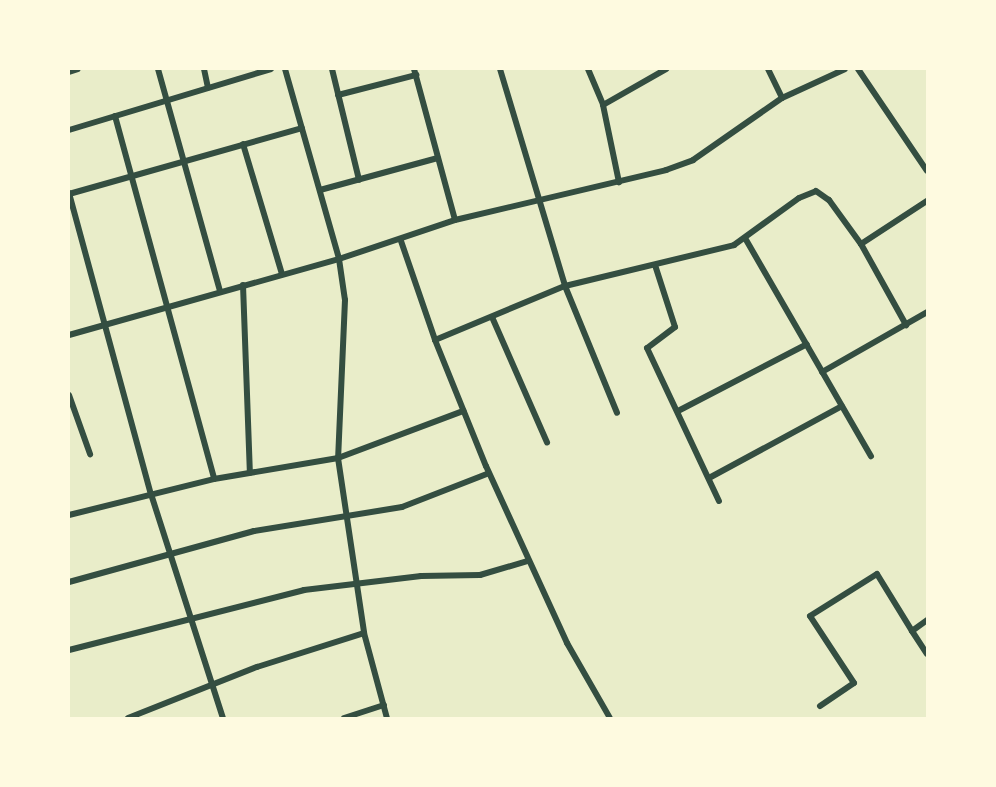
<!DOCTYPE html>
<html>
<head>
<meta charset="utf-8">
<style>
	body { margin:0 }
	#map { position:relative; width:996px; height:787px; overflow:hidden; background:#e9edc9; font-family:"Sofia Sans Condensed",sans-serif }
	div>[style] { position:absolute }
	.minor>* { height:6px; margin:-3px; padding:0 3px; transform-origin:3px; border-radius:3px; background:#344e41 }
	span { translate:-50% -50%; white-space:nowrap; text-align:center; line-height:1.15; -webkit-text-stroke:6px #fefae0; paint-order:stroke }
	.frame { position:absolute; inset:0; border:70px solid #fefae0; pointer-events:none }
</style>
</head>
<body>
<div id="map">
	<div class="minor">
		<i style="left:158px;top:69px;width:230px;rotate:74.4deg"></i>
		<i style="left:204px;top:69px;width:19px;rotate:78deg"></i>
		<i style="left:285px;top:69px;width:198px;rotate:74.1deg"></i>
		<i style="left:339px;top:259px;width:41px;rotate:81.7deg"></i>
		<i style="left:345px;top:300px;width:158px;rotate:92.5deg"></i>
		<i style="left:338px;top:458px;width:177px;rotate:81.5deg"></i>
		<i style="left:364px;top:633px;width:88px;rotate:74.9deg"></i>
		<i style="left:332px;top:69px;width:114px;rotate:76.3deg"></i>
		<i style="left:414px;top:69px;width:156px;rotate:74.8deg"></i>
		<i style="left:500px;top:69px;width:227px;rotate:73.3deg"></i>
		<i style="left:565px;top:286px;width:137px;rotate:67.7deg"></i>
		<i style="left:588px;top:69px;width:39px;rotate:67deg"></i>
		<i style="left:603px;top:105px;width:79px;rotate:78.3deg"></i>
		<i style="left:768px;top:69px;width:32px;rotate:64deg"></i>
		<i style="left:858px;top:69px;width:123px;rotate:55.9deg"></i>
		<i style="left:69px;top:72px;width:9px;rotate:-18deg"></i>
		<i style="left:338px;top:95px;width:81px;rotate:-14.4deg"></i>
		<i style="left:603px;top:105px;width:73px;rotate:-29.7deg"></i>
		<i style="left:115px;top:116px;width:376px;rotate:74.7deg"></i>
		<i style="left:69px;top:130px;width:211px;rotate:-16.8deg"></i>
		<i style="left:243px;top:144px;width:136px;rotate:73.3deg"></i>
		<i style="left:320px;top:190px;width:122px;rotate:-15.2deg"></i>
		<i style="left:69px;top:193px;width:312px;rotate:74.8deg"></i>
		<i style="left:151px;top:494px;width:235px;rotate:72.2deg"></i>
		<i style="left:69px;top:194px;width:242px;rotate:-15.8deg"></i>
		<i style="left:745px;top:238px;width:252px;rotate:60deg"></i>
		<i style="left:401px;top:241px;width:105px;rotate:71deg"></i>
		<i style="left:435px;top:340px;width:136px;rotate:68deg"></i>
		<i style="left:486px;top:466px;width:195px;rotate:65.4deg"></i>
		<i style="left:567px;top:643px;width:86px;rotate:60.2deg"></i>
		<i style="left:861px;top:244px;width:79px;rotate:-33.1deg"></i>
		<i style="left:655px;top:265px;width:65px;rotate:72.1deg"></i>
		<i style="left:675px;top:327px;width:35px;rotate:143deg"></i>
		<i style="left:647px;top:348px;width:169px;rotate:64.8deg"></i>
		<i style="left:243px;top:285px;width:188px;rotate:87.9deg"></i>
		<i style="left:492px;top:317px;width:137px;rotate:66.3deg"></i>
		<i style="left:69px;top:335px;width:280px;rotate:-15.7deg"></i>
		<i style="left:339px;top:259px;width:122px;rotate:-18.6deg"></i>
		<i style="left:455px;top:220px;width:217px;rotate:-13.3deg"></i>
		<i style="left:666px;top:170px;width:29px;rotate:-20deg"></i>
		<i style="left:693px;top:160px;width:108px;rotate:-34.9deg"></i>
		<i style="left:782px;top:98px;width:69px;rotate:-24.7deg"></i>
		<i style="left:435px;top:340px;width:141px;rotate:-22.6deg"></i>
		<i style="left:565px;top:286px;width:174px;rotate:-13.6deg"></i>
		<i style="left:734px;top:245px;width:80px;rotate:-35.9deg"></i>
		<i style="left:799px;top:198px;width:18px;rotate:-22deg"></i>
		<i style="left:816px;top:191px;width:16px;rotate:35deg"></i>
		<i style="left:829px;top:200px;width:54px;rotate:54deg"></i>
		<i style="left:861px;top:244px;width:93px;rotate:60.9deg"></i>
		<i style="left:822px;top:372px;width:121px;rotate:-29.7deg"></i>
		<i style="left:69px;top:395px;width:63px;rotate:70.4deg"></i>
		<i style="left:678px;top:411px;width:145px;rotate:-27.4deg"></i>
		<i style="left:709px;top:478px;width:151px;rotate:-28.4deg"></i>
		<i style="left:69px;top:515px;width:149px;rotate:-13.9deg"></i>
		<i style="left:214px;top:479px;width:126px;rotate:-9.6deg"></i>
		<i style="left:338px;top:458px;width:134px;rotate:-20.6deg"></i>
		<i style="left:69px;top:582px;width:192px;rotate:-15.4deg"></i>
		<i style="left:254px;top:531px;width:150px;rotate:-9.2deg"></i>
		<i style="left:402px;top:507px;width:93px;rotate:-21.3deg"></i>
		<i style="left:912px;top:631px;width:27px;rotate:57deg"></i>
		<i style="left:69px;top:650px;width:243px;rotate:-14.3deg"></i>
		<i style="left:304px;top:590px;width:118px;rotate:-6.8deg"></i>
		<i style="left:421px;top:576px;width:59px;rotate:-1deg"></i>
		<i style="left:480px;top:575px;width:50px;rotate:-16.3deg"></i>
		<i style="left:820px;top:706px;width:41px;rotate:-34.1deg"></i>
		<i style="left:854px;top:683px;width:80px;rotate:-123.3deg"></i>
		<i style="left:810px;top:616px;width:79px;rotate:-32.1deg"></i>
		<i style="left:877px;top:574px;width:67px;rotate:58.4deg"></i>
		<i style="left:912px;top:631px;width:19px;rotate:-36deg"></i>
		<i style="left:128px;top:718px;width:139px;rotate:-21.6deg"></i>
		<i style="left:257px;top:667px;width:112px;rotate:-17.6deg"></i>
		<i style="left:344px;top:718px;width:42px;rotate:-18deg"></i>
	</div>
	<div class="frame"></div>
</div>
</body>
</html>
